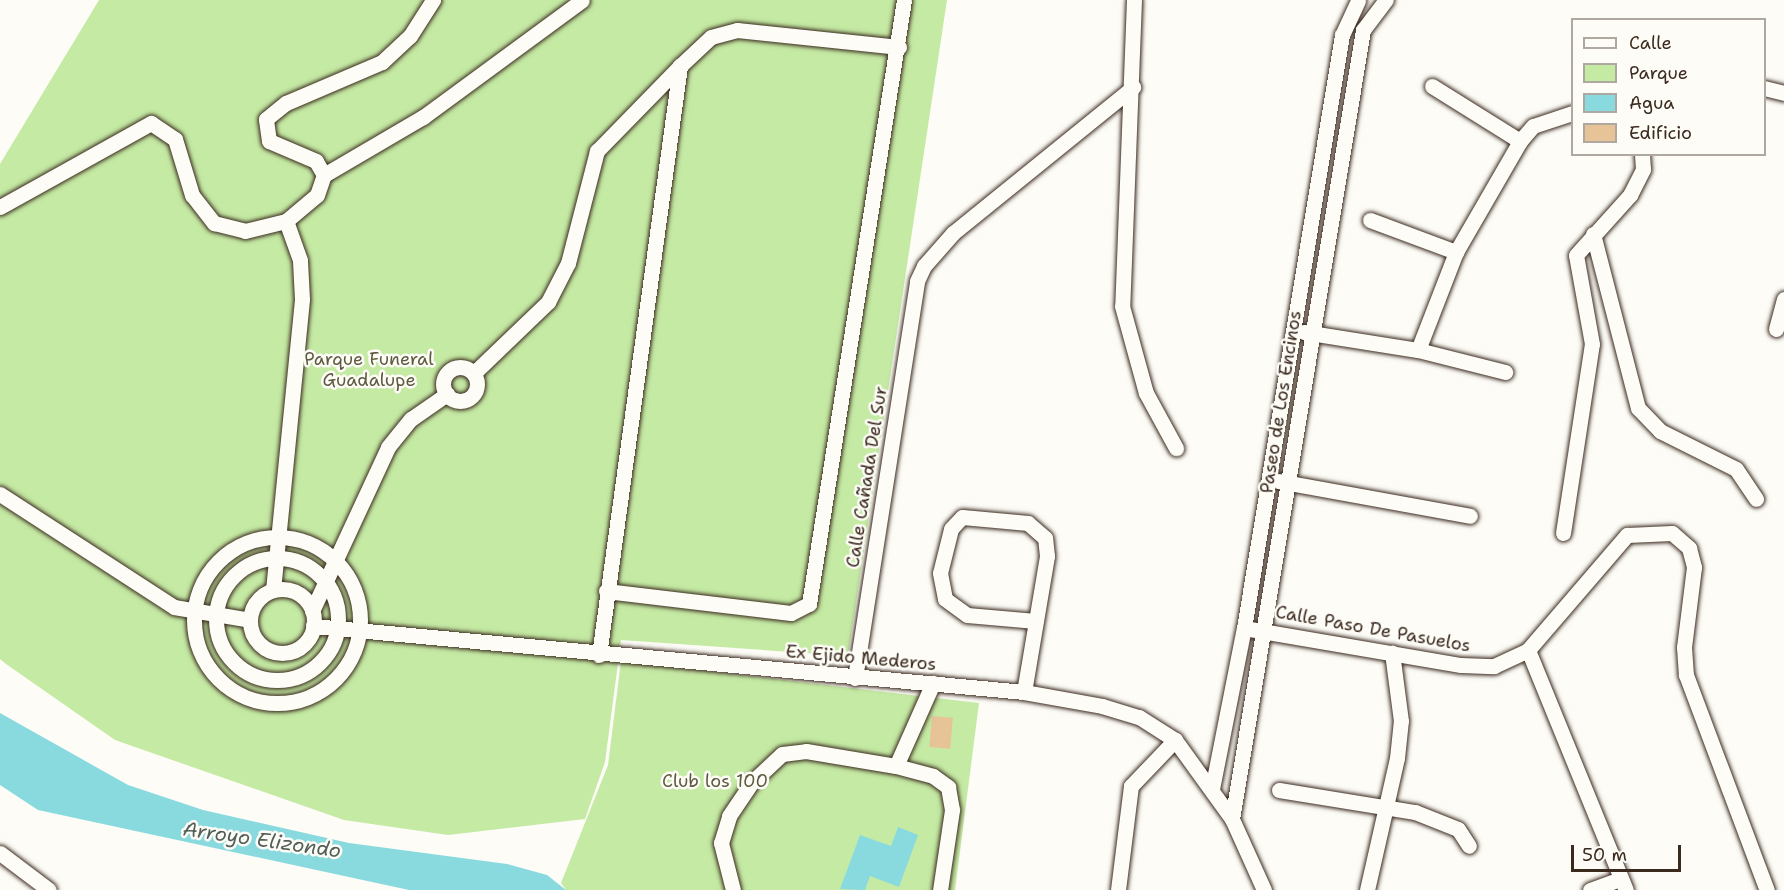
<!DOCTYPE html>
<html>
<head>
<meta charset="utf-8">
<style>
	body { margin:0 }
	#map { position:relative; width:1784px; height:890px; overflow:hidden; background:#fdfcf7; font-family:"Shantell Sans",sans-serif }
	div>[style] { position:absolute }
	.green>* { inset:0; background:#c5eaa4 }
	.water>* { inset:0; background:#89dadf }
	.building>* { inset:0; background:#e7c498; transform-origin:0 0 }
	.roads { filter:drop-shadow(0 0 2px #3b2a1e) drop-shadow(0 0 2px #3b2a1e) }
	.minor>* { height:15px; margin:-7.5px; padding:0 7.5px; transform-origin:7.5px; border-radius:7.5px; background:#fdfcf7 }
	.minor>.ring { margin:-7.5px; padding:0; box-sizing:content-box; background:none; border:15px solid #fdfcf7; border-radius:50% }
	span { translate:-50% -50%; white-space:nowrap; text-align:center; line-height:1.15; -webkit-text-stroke:5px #fdfcf7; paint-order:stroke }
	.park-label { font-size:18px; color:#5e5a40 }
	.street-label { font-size:18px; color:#3b2a1e }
	.water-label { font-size:20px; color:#525f58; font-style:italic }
	.legend { position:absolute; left:1571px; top:18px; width:195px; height:138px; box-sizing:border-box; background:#fdfcf7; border:2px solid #afa8a0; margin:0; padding:8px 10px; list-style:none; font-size:18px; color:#3b2a1e }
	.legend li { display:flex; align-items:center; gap:12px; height:30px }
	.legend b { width:30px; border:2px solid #afa8a0 }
	.scale { position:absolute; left:1571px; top:845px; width:110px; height:27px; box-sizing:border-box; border:3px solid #3b2a1e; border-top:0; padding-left:8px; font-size:18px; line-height:21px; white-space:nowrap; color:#3b2a1e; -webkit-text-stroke:4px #fdfcf7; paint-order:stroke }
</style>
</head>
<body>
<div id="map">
	<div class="green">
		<i style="clip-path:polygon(99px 0,947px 0,848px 656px,621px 640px,605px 762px,585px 819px,448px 835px,344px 820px,115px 740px,6px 664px,0 659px,0 164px)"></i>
		<i style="clip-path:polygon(621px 661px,979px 703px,955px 890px,566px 890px,561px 883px,608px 765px)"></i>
	</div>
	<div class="water">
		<i style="clip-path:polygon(0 713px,128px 785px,203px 810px,349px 843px,507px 864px,547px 875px,566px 890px,409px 890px,38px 810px,0 785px)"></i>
		<i style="clip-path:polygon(898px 827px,918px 835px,899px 887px,870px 876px,865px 890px,840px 889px,860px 835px,891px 846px)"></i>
	</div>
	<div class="building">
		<i style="left:932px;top:716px;width:21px;height:31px;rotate:5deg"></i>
	</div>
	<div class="roads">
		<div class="minor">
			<i style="left:1134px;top:0;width:306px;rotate:92.2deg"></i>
			<i style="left:1122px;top:306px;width:90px;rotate:74.6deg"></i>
			<i style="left:1146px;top:393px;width:63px;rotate:61.4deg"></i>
			<i style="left:1432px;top:86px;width:104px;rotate:32deg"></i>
			<i style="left:1764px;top:88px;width:21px;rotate:14deg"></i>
			<i style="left:324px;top:175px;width:115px;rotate:-30.4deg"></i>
			<i style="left:423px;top:117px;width:197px;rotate:-36.3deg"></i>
			<i style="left:0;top:207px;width:173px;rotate:-29.1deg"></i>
			<i style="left:151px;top:123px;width:29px;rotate:34deg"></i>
			<i style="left:175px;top:139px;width:59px;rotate:73.1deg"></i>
			<i style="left:192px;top:195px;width:36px;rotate:52deg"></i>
			<i style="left:214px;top:223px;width:32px;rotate:14deg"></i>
			<i style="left:245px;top:231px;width:42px;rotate:-13.7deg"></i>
			<i style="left:286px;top:221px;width:40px;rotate:-40deg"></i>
			<i style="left:317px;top:195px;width:21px;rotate:-71deg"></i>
			<i style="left:324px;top:175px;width:16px;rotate:-120deg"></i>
			<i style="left:316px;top:161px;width:51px;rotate:-156.9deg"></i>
			<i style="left:269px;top:141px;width:22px;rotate:-98deg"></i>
			<i style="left:266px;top:119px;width:26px;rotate:-39deg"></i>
			<i style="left:286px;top:103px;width:104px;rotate:-23.1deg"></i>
			<i style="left:382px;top:62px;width:38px;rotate:-43deg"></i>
			<i style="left:410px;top:36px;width:43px;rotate:-57.4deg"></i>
			<i style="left:1370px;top:220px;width:92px;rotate:20.4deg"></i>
			<i style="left:1593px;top:234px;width:180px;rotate:75.5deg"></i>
			<i style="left:1638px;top:408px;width:32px;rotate:46deg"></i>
			<i style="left:1660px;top:431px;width:85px;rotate:26.6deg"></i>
			<i style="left:1736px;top:469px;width:36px;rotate:56deg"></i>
			<i style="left:1776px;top:329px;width:31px;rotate:-75deg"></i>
			<i style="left:1304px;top:332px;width:115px;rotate:9deg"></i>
			<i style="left:1418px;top:350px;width:90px;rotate:14.2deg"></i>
			<i style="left:1418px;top:350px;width:105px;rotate:-68.8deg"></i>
			<i style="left:1456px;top:252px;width:128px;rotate:-60deg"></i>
			<i style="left:1520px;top:141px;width:20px;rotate:-49deg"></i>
			<i style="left:1533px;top:126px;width:41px;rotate:-18.4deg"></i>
			<i class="ring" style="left:443px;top:367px;width:19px;height:19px"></i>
			<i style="left:474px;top:373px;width:103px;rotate:-43.8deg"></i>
			<i style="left:548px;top:302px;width:44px;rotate:-62.9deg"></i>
			<i style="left:568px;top:263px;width:116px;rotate:-75.5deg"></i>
			<i style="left:597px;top:151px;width:119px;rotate:-45.7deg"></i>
			<i style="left:1278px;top:481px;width:195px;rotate:10.3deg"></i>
			<i style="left:0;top:494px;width:207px;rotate:33deg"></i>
			<i style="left:174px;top:607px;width:77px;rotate:9.7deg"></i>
			<i style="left:1563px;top:533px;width:191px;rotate:-81.3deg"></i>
			<i style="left:1592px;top:344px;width:90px;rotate:-100.2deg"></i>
			<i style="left:1576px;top:255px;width:81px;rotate:-48deg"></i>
			<i style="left:1630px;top:195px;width:29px;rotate:-63deg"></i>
			<i style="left:1643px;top:169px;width:15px;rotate:-94deg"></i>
			<i class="ring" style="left:194px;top:537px;width:151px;height:151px"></i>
			<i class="ring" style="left:216px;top:558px;width:107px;height:107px"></i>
			<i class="ring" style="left:250px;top:589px;width:49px;height:49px"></i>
			<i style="left:273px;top:590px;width:292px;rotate:-84.3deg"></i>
			<i style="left:302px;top:299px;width:39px;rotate:-93deg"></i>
			<i style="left:300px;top:260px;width:41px;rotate:-109.7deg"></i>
			<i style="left:606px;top:591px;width:186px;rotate:6.8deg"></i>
			<i style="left:791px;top:613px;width:20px;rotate:-27deg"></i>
			<i style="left:809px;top:604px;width:611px;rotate:-81.06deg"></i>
			<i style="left:312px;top:611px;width:181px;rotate:-65.1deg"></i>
			<i style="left:388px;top:447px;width:36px;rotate:-51deg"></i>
			<i style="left:411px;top:419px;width:44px;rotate:-34.8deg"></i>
			<i style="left:313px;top:626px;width:714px;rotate:5.3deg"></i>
			<i style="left:1024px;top:692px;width:79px;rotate:10.2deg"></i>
			<i style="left:1102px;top:706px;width:39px;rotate:17deg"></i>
			<i style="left:1139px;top:717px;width:43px;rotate:32.6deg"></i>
			<i style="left:1175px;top:740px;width:97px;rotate:54.2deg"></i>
			<i style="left:1232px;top:819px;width:78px;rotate:65.7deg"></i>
			<i style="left:1244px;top:628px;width:220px;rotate:9.7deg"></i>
			<i style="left:1461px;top:665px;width:33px;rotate:2deg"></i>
			<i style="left:1494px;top:666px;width:38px;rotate:-25deg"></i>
			<i style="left:1528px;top:650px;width:152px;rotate:-49.3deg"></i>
			<i style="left:1627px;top:535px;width:45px;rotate:-2.5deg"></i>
			<i style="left:1672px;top:533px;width:23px;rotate:41deg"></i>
			<i style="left:1689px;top:548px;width:20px;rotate:75deg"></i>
			<i style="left:1694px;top:567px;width:81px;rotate:97.1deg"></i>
			<i style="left:1684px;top:647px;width:28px;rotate:86deg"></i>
			<i style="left:1686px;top:675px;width:230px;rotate:69.4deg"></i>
			<i style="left:1528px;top:650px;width:259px;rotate:67.8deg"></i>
			<i style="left:599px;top:655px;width:595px;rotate:-82.17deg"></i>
			<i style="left:680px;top:66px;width:42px;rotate:-43.1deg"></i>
			<i style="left:711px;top:37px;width:27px;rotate:-15deg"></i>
			<i style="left:737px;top:30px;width:163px;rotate:6deg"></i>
			<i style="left:855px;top:678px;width:402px;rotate:-81.1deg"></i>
			<i style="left:917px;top:281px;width:17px;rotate:-65deg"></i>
			<i style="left:924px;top:266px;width:44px;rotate:-48.7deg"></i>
			<i style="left:953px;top:233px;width:232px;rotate:-39deg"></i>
			<i style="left:1024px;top:692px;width:138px;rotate:-80.4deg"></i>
			<i style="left:1047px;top:556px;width:18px;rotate:-96deg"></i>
			<i style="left:1045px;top:538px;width:23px;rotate:-139deg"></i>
			<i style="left:1028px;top:523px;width:66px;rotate:-174.8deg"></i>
			<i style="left:962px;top:517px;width:16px;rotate:133deg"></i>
			<i style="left:951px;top:529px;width:45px;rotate:104deg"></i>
			<i style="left:940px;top:573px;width:26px;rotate:79deg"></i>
			<i style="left:945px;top:599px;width:27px;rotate:36deg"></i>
			<i style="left:967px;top:615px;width:69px;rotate:5deg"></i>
			<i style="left:896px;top:766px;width:91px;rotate:-66deg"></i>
			<i style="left:1212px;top:789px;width:164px;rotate:-78.8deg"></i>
			<i style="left:1244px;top:628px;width:601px;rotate:-80.62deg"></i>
			<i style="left:1342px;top:35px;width:38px;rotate:-65deg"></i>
			<i style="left:1279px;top:790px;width:138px;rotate:9.2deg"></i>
			<i style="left:1415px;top:812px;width:46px;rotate:21.6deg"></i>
			<i style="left:1458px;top:829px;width:20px;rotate:57deg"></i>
			<i style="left:1232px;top:819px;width:800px;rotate:-80.57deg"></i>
			<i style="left:1363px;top:30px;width:38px;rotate:-53deg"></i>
			<i style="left:0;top:853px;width:61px;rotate:37.1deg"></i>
			<i style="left:733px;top:890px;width:49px;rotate:-104.3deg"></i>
			<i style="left:721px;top:843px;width:28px;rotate:-73deg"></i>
			<i style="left:729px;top:816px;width:40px;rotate:-56deg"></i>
			<i style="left:751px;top:783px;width:42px;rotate:-43.1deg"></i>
			<i style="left:782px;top:754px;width:24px;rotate:-7deg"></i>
			<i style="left:806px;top:751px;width:91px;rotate:9.5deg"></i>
			<i style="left:896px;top:766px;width:38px;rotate:15deg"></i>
			<i style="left:933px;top:776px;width:19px;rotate:36deg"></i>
			<i style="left:948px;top:787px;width:23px;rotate:80deg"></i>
			<i style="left:952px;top:810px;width:81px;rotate:98.5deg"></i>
			<i style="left:1118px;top:890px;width:105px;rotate:-82.9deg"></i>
			<i style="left:1131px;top:786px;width:64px;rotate:-46.3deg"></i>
			<i style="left:1367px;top:890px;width:135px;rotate:-77.2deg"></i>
			<i style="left:1397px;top:758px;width:37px;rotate:-84deg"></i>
			<i style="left:1401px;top:721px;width:69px;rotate:-97.5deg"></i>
			<i style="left:1590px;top:890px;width:32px;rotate:-20deg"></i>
		</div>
	</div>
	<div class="park-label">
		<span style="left:369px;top:370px">Parque Funeral<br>Guadalupe</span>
		<span style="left:715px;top:781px">Club los 100</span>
	</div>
	<div class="street-label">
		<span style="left:1281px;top:402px;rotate:-81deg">Paseo de Los Encinos</span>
		<span style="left:867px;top:477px;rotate:-81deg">Calle Cañada Del Sur</span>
		<span style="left:1373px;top:629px;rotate:10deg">Calle Paso De Pasuelos</span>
		<span style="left:861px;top:658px;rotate:5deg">Ex Ejido Mederos</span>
	</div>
	<div class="water-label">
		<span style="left:262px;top:840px;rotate:8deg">Arroyo Elizondo</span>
	</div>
	<ul class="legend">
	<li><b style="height:8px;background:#fdfcf7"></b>Calle</li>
	<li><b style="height:16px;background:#c5eaa4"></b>Parque</li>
	<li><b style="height:16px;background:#89dadf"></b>Agua</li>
	<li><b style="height:16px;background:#e7c498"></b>Edificio</li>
	</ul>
	<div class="scale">50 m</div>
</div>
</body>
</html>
